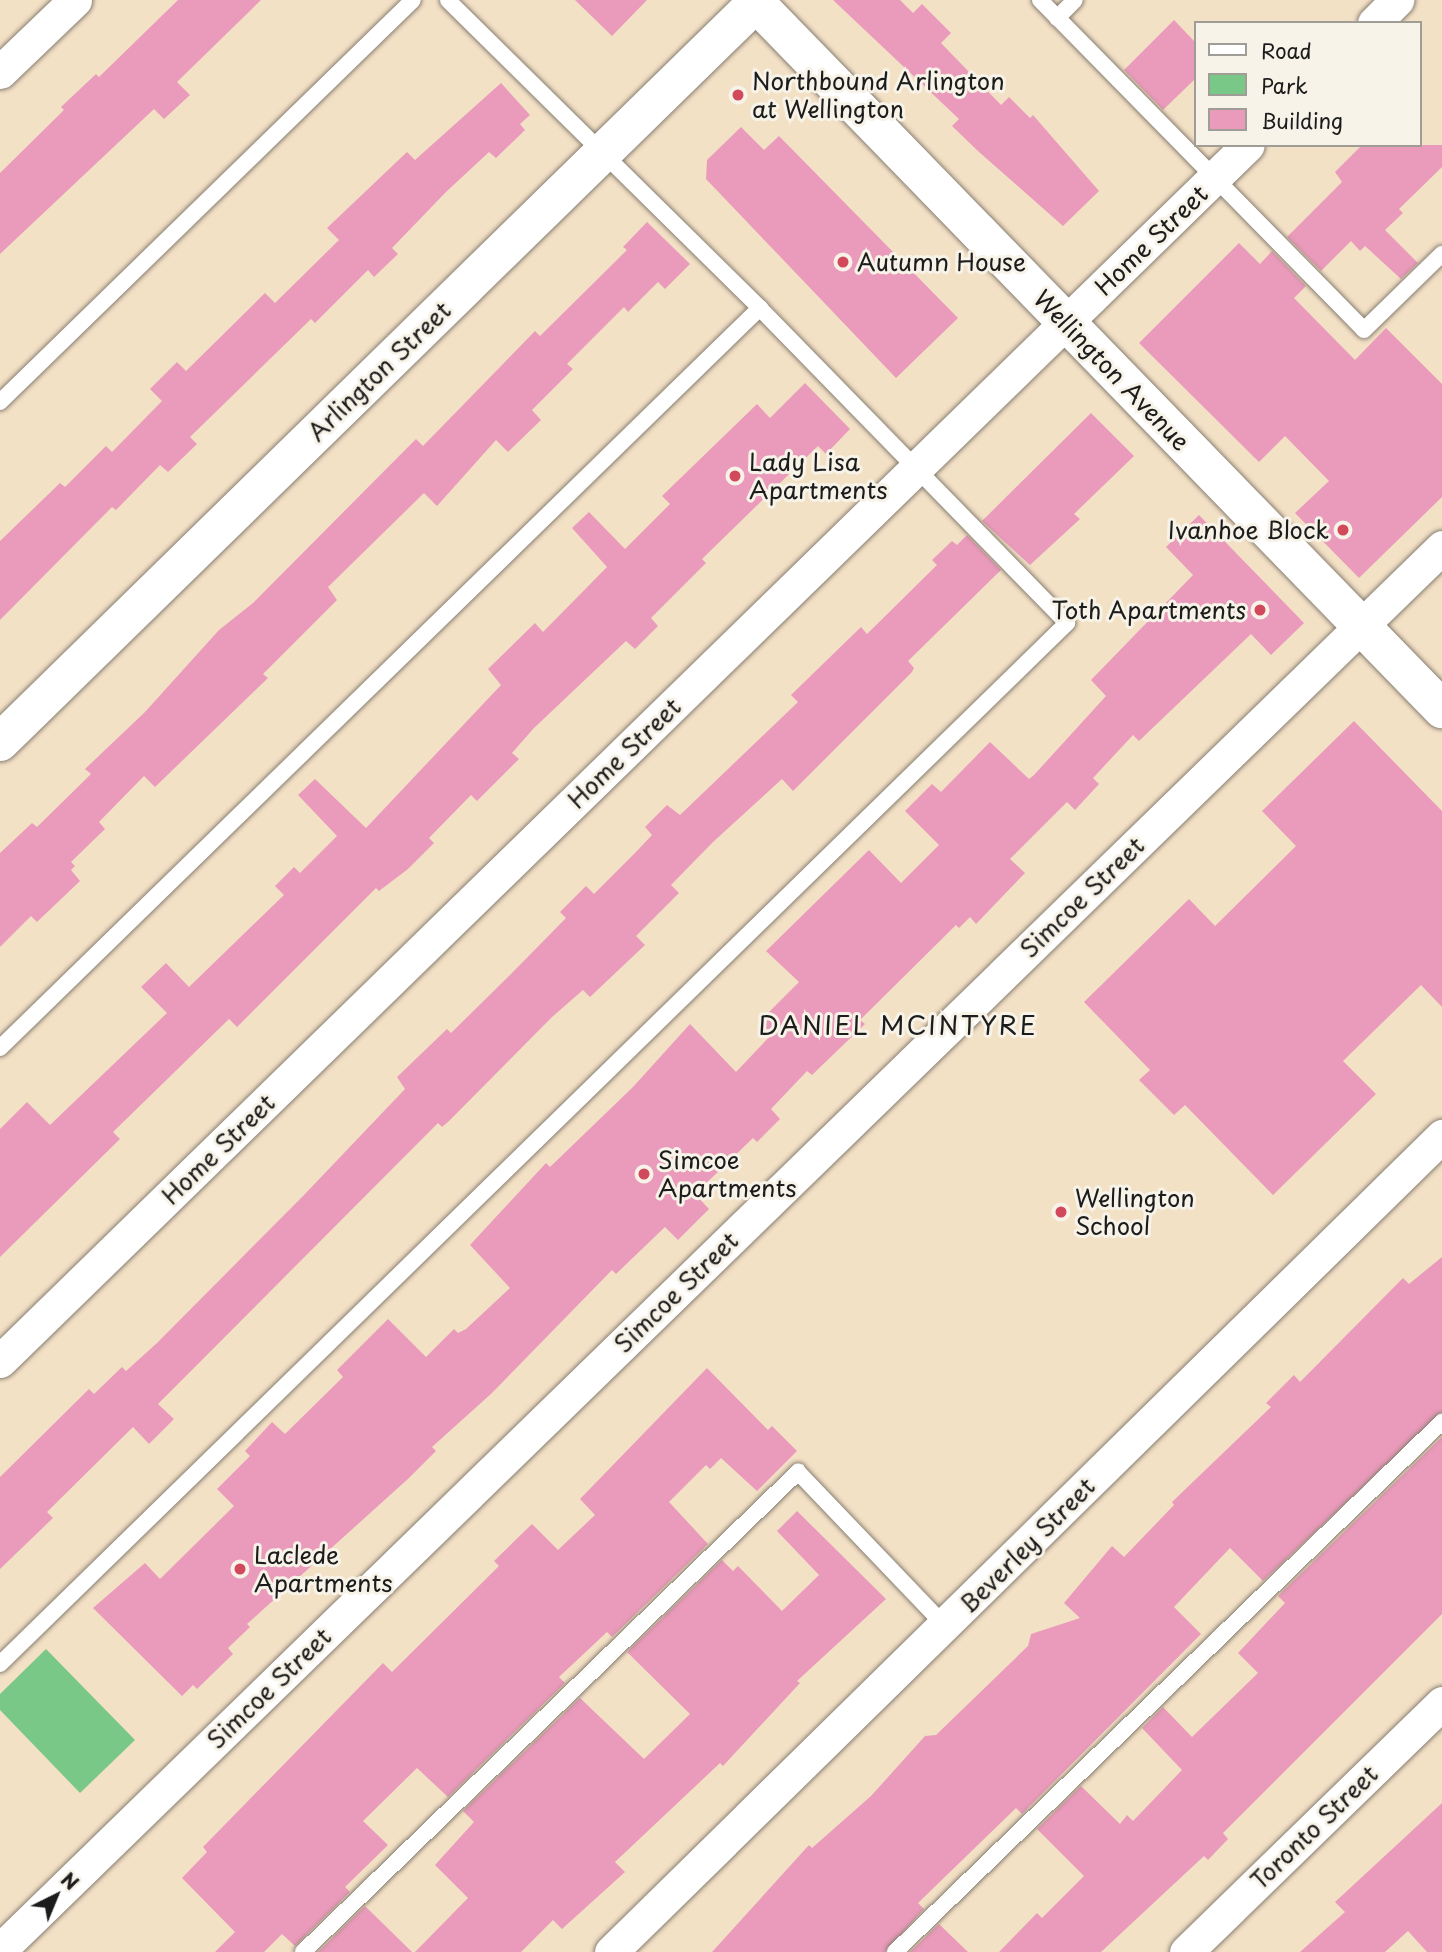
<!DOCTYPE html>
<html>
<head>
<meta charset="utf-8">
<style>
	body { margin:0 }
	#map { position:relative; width:1442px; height:1952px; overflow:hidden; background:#f3e1c6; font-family:"Playpen Sans",sans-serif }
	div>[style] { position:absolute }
	.green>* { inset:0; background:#7ac888 }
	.building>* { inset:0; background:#ea9bbb }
	.roads { filter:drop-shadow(0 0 2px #887e71) drop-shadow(0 0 2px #887e71) }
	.service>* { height:16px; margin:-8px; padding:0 8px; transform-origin:8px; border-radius:8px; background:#fff }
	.minor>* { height:33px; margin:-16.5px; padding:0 16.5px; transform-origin:16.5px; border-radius:16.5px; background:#fff }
	.tertiary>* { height:38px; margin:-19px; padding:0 19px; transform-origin:19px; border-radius:19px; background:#fff }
	.secondary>* { height:38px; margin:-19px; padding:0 19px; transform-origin:19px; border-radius:19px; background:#fff }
	.dots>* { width:19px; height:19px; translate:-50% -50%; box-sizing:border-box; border:4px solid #f7f3e8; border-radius:50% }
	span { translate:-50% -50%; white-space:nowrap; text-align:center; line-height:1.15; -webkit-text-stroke:6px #f7f3e8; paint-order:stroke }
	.poi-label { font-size:24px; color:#1c1c1c }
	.left { translate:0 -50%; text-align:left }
	.right { translate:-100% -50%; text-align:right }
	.street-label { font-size:24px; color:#1c1c1c }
	.neighbourhood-label { font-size:26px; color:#1c1c1c; letter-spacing:2px }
	.legend { position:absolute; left:1194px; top:21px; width:228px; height:126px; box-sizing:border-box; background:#f7f3e8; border:2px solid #9f9d96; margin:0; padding:9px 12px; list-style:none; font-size:21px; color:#1c1c1c }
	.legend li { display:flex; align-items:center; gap:14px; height:35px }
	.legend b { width:35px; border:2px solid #9f9d96 }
	.north { position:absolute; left:21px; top:1861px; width:70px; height:70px; -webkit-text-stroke:5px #f7f3e8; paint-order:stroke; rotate:43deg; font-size:19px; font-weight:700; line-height:28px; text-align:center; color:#1c1c1c }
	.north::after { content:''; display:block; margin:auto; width:24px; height:32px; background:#1c1c1c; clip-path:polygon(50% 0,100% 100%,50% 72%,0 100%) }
</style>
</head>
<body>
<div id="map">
	<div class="green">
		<i style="clip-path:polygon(46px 1649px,135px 1740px,80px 1793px,0 1710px,0 1694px)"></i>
	</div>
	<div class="building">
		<i style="clip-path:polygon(178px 0,261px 0,177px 82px,190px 95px,164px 119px,154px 109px,0 254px,0 173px,64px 110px,61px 107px,96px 74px,99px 77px)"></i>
		<i style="clip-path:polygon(575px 0,647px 0,612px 36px)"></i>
		<i style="clip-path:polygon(833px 0,900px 0,913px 13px,922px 4px,951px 33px,941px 43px,1001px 105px,1009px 97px,1030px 118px,1033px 115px,1099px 191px,1063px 226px,979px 152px,952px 126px,959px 119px)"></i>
		<i style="clip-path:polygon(1174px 20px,1195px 42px,1195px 79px,1163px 110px,1124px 70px)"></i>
		<i style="clip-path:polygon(501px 83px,530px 115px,520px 124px,525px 130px,496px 158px,489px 152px,446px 192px,392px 248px,398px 254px,374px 277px,368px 270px,315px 323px,311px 319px,190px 437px,197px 444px,168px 472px,160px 465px,116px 510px,112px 507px,0 620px,0 541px,60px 483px,65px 487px,106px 446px,112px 452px,162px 401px,150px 389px,177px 362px,186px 371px,265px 293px,275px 303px,339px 240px,327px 228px,407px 152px,415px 160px)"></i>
		<i style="clip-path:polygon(741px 127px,764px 150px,779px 136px,958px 318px,896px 378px,706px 179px,707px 160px)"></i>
		<i style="clip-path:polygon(1362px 145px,1442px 145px,1442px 167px,1399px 209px,1403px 213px,1385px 230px,1418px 263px,1401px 279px,1365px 246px,1360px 251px,1351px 241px,1321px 271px,1287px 237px,1342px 182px,1335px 172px)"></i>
		<i style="clip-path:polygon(647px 222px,690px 264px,665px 289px,658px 282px,628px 312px,624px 307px,567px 364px,573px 369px,532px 410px,541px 420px,508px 452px,496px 440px,437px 506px,424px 493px,328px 587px,337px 600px,263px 674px,268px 678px,155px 787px,144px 776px,99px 822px,105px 829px,71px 862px,75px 866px,71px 870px,80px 881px,37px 922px,31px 916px,0 947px,0 853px,32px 823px,37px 827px,91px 774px,85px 769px,145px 712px,219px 630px,253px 603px,416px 439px,423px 446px,535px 331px,540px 336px,627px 250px,623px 247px)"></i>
		<i style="clip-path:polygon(1239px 243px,1260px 264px,1272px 251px,1306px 286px,1294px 298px,1355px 360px,1386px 328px,1442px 384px,1442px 497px,1359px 578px,1295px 513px,1329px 481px,1285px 436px,1259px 462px,1139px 343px)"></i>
		<i style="clip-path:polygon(805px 383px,850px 429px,826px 454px,818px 446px,702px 559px,706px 563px,651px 618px,658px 626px,635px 649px,626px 641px,534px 728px,512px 753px,519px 759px,477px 801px,471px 795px,429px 838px,434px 843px,408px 869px,379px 891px,376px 888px,237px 1027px,229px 1019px,113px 1132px,120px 1139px,0 1257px,0 1129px,27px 1102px,50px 1125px,167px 1013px,141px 987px,166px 963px,189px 987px,284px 895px,275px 886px,294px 867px,300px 873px,337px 836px,298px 795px,315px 779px,366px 828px,501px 685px,488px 669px,535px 623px,543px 632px,607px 567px,572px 528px,589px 512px,625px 549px,670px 504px,662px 496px,757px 404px,770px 418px)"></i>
		<i style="clip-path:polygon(1091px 413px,1134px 456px,1074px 514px,1080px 519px,1030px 565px,982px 521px)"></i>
		<i style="clip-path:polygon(1199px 515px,1304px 623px,1271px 655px,1251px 634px,1139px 741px,1133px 735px,1093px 778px,1099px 784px,1075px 810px,1067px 802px,1010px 859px,1025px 873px,976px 924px,970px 917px,959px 928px,956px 925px,860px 1020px,865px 1024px,812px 1075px,807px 1071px,771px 1109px,780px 1119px,757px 1142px,753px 1138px,695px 1194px,709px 1209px,678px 1240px,665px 1227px,616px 1274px,612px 1270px,492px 1393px,432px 1447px,436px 1451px,409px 1478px,247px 1624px,250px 1627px,228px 1648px,233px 1654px,197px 1689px,193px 1685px,182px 1696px,93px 1608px,145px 1563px,160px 1579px,234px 1506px,217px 1489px,250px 1456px,245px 1451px,272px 1422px,285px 1434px,343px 1377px,337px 1370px,388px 1319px,426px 1357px,454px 1329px,458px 1333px,466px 1329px,510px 1288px,470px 1245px,546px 1163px,550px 1167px,633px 1087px,690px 1024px,736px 1072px,772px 1034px,759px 1022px,799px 982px,766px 951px,869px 850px,901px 883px,939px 845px,905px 811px,932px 784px,941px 792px,990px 742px,1029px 779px,1034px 775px,1106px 696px,1091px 680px,1193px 575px,1166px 547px)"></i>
		<i style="clip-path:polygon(967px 535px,1001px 570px,908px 661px,914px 668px,912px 672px,793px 791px,782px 779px,713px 842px,671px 885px,679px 893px,636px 936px,645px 945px,590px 997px,583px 990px,552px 1017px,448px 1122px,442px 1127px,438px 1123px,158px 1404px,174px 1419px,149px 1444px,133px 1427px,47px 1512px,53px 1518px,0 1569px,0 1477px,89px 1389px,94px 1394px,122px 1367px,126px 1371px,157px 1343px,304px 1195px,405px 1089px,397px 1077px,447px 1029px,451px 1033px,510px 975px,566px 918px,560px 912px,586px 886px,594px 894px,635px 853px,652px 835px,645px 827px,667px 805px,680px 815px,798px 702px,791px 695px,861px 627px,867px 634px,937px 565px,932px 560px,952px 541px,957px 545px)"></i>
		<i style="clip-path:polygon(1354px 721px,1442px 811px,1442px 1007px,1421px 985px,1343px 1061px,1376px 1094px,1273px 1195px,1185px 1105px,1174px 1115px,1139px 1080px,1150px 1070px,1084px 1002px,1189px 899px,1215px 926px,1296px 846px,1262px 811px)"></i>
		<i style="clip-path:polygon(1442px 1257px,1442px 1412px,1263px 1581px,1230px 1548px,1174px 1607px,1201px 1634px,1022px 1814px,1016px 1808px,918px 1903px,924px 1909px,885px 1952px,712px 1952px,809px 1845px,812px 1848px,871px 1796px,925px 1736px,936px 1735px,1028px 1646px,1031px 1634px,1080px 1618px,1064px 1603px,1112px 1546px,1124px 1557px,1174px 1505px,1172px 1502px,1271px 1407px,1266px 1403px,1294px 1375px,1300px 1382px,1403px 1278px,1409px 1284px)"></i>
		<i style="clip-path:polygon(707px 1368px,768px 1430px,772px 1426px,797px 1451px,757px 1491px,721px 1458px,710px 1469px,706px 1465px,669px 1502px,708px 1544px,612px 1637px,607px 1632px,559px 1677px,565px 1683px,448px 1797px,417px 1768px,363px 1821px,388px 1845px,345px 1887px,350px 1892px,295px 1946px,282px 1934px,264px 1952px,215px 1952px,235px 1932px,182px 1878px,207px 1852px,203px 1847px,383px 1663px,392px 1672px,396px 1668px,499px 1566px,494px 1561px,532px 1524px,558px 1550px,595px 1515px,580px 1499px)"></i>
		<i style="clip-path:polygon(1442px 1437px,1442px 1614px,1223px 1833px,1228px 1839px,1208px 1860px,1204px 1856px,1101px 1952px,999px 1952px,1037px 1913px,1042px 1918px,1084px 1876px,1037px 1829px,1081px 1786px,1120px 1824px,1127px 1815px,1133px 1821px,1182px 1770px,1142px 1728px,1163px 1707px,1192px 1737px,1258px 1673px,1238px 1653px,1285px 1603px,1278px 1596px)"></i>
		<i style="clip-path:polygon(797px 1511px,886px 1599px,797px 1681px,800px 1683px,723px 1766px,720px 1763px,615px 1862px,625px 1872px,562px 1929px,553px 1920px,521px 1952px,415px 1952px,468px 1898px,435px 1865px,474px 1822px,463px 1811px,580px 1698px,644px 1759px,690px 1714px,627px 1652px,722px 1560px,733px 1571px,738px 1566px,782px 1611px,819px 1575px,777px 1531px)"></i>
		<i style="clip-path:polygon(1442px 1803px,1442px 1952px,1427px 1952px,1408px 1931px,1385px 1952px,1300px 1952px,1345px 1912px,1335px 1902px)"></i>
		<i style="clip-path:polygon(365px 1906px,412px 1952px,318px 1952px)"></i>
		<i style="clip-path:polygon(939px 1924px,968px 1952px,910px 1952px)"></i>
	</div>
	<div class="roads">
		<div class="service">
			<i style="left:1040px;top:0;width:462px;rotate:45.5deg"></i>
			<i style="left:1364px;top:330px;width:109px;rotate:-44.3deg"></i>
			<i style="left:1057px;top:18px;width:25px;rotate:-45deg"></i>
			<i style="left:0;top:402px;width:576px;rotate:-44.23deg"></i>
			<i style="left:0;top:1048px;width:1061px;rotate:-44.24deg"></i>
			<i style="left:0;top:1664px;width:1491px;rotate:-44.29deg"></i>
			<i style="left:1067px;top:623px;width:440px;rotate:-134.3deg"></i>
			<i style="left:760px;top:308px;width:438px;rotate:-135.4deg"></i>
			<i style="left:303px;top:1952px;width:690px;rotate:-44.12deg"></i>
			<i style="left:798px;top:1472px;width:213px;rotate:46.3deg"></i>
			<i style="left:895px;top:1952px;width:762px;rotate:-44.1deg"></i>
		</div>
		<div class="minor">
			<i style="left:1374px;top:23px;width:33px;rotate:-45deg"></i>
			<i style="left:0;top:72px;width:104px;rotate:-43.8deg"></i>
			<i style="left:0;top:1361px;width:1742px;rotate:-44.26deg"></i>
			<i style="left:0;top:1950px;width:2012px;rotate:-44.21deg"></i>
			<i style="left:611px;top:1952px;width:1165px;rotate:-44.48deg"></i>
			<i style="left:1186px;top:1952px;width:357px;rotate:-44.2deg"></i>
		</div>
		<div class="tertiary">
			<i style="left:753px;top:0;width:989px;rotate:45.82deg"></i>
		</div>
		<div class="secondary">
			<i style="left:0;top:742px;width:1061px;rotate:-44.35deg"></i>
		</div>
	</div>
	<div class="dots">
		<i style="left:738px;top:95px;background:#d1495b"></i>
		<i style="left:843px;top:262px;background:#d1495b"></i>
		<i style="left:735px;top:476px;background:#d1495b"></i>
		<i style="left:1343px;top:530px;background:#d1495b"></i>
		<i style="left:1260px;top:610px;background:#d1495b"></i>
		<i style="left:644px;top:1174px;background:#d1495b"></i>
		<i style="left:1061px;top:1212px;background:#d1495b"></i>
		<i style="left:240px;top:1569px;background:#d1495b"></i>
	</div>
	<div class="poi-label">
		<span class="left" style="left:752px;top:95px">Northbound Arlington<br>at Wellington</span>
		<span class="left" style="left:857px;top:262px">Autumn House</span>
		<span class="left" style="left:749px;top:476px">Lady Lisa<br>Apartments</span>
		<span class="right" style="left:1329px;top:530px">Ivanhoe Block</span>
		<span class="right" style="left:1246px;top:610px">Toth Apartments</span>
		<span class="left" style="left:658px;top:1174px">Simcoe<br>Apartments</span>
		<span class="left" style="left:1075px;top:1212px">Wellington<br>School</span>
		<span class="left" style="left:254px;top:1569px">Laclede<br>Apartments</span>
	</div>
	<div class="street-label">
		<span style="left:1151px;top:240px;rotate:-44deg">Home Street</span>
		<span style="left:1112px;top:370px;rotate:46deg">Wellington Avenue</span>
		<span style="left:379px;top:371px;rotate:-44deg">Arlington Street</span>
		<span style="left:624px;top:753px;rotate:-44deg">Home Street</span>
		<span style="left:1082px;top:897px;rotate:-44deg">Simcoe Street</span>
		<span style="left:218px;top:1149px;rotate:-44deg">Home Street</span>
		<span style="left:676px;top:1292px;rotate:-44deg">Simcoe Street</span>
		<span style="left:1027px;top:1545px;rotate:-45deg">Beverley Street</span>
		<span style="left:269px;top:1688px;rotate:-44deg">Simcoe Street</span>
		<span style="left:1314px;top:1827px;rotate:-44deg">Toronto Street</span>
	</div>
	<div class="neighbourhood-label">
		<span style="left:898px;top:1025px">DANIEL MCINTYRE</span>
	</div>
	<ul class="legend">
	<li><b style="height:9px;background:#fff"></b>Road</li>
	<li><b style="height:19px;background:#7ac888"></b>Park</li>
	<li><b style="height:19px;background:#ea9bbb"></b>Building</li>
	</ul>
	<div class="north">N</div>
</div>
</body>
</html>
